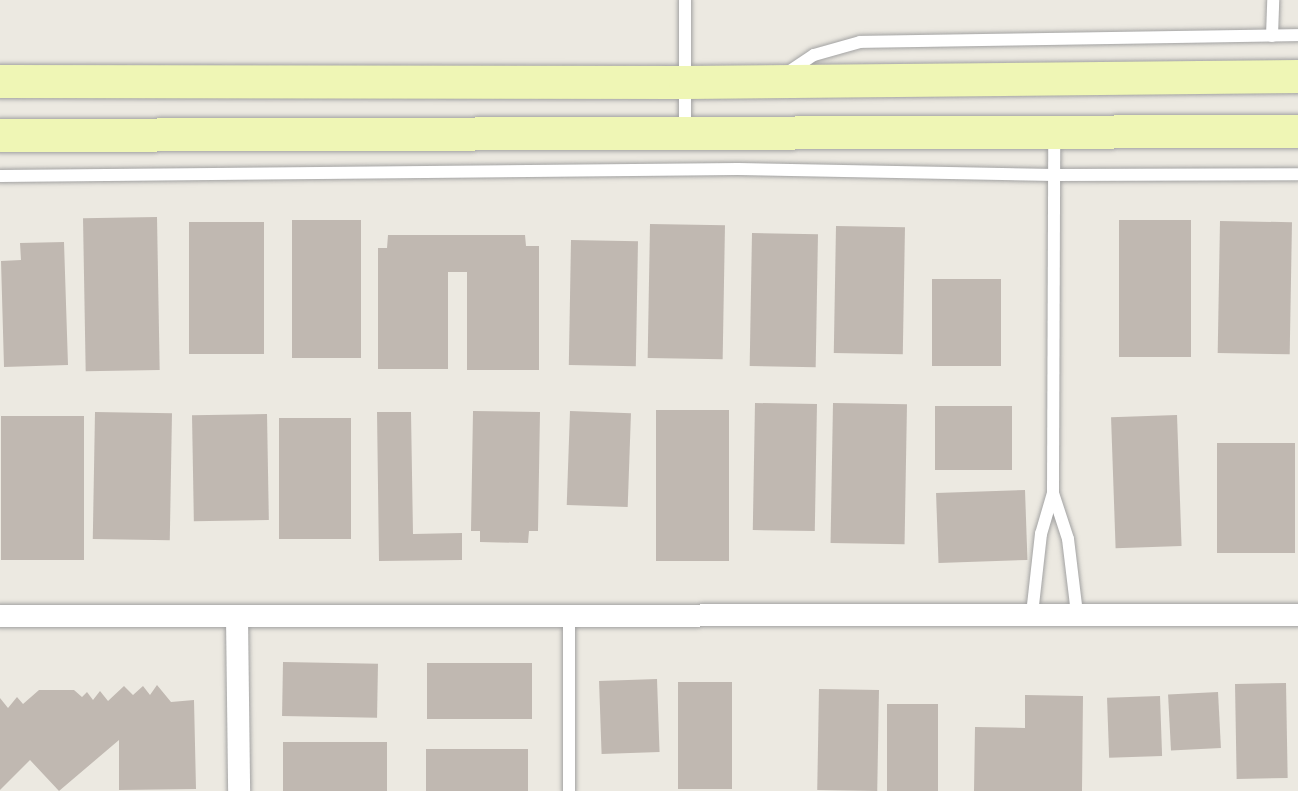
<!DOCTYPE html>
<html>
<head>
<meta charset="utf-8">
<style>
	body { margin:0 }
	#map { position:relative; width:1298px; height:791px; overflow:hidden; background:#ece9e1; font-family:"DM Sans",sans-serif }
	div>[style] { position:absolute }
	.building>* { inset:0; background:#c0b8b1; transform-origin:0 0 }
	.roads { filter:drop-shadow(0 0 2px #a2a2a2) drop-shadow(0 0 2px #a2a2a2) }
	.lane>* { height:12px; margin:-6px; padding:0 6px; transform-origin:6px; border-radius:6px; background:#fff }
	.street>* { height:22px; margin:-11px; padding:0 11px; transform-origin:11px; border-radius:11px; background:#fff }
	.secondary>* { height:33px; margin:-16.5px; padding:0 16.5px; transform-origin:16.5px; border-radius:16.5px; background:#eff6b5 }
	span { translate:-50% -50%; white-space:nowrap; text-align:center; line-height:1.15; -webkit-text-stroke:6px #fff; paint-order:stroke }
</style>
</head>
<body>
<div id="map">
	<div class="building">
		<i style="left:157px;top:217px;width:153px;height:74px;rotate:89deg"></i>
		<i style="left:292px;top:220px;width:69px;height:138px"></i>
		<i style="left:1119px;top:220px;width:72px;height:137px"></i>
		<i style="left:1220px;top:221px;width:72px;height:132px;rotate:1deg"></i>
		<i style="left:189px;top:222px;width:75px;height:132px"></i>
		<i style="left:650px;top:224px;width:75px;height:134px;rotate:1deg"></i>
		<i style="left:836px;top:226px;width:69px;height:127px;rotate:1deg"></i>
		<i style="left:752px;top:233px;width:66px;height:133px;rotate:1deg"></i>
		<i style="clip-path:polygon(388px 235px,525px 235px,526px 246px,539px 246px,539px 370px,467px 370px,467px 272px,448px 272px,448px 369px,378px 369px,378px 248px,387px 248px)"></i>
		<i style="left:571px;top:240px;width:67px;height:125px;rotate:1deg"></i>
		<i style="clip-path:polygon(64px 242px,68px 365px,4px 367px,1px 261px,21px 260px,20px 243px)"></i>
		<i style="left:932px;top:279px;width:69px;height:87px"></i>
		<i style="left:755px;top:403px;width:62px;height:127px;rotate:1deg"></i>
		<i style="left:833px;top:403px;width:74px;height:140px;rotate:1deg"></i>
		<i style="left:935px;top:406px;width:77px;height:64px"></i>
		<i style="left:729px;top:410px;width:151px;height:73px;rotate:90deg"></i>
		<i style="clip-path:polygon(473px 411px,540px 412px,538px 531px,529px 531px,528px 543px,480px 542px,480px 531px,471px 531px)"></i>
		<i style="left:570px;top:411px;width:61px;height:94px;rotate:2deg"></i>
		<i style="left:95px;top:412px;width:77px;height:127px;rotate:1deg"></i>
		<i style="clip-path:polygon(377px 412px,411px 412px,413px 534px,462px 533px,462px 560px,379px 561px)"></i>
		<i style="left:267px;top:414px;width:106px;height:75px;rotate:89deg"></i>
		<i style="left:1177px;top:415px;width:131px;height:66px;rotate:88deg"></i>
		<i style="left:84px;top:416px;width:144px;height:83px;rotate:90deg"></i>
		<i style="left:279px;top:418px;width:72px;height:121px"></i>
		<i style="left:1295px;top:443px;width:110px;height:78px;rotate:90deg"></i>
		<i style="left:1025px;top:490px;width:70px;height:89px;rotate:88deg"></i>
		<i style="left:283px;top:662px;width:95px;height:54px;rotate:1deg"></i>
		<i style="left:427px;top:663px;width:105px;height:56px"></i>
		<i style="left:657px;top:679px;width:73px;height:58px;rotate:88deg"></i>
		<i style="left:678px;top:682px;width:54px;height:107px"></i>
		<i style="left:1286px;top:683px;width:95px;height:51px;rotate:89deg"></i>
		<i style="clip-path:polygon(157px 685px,171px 702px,194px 700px,196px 789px,119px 790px,119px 740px,59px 791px,30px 760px,0 790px,0 698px,8px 708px,17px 697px,23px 704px,39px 690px,74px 690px,82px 697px,87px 692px,93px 700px,100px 691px,108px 701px,124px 686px,133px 695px,143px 686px,150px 695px)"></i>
		<i style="left:819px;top:689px;width:60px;height:101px;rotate:1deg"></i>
		<i style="left:1218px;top:692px;width:56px;height:50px;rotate:87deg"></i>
		<i style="clip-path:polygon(1025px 695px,1083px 696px,1082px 791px,974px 791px,975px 727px,1025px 728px)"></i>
		<i style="left:1160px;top:696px;width:60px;height:53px;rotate:88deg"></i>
		<i style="left:887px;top:704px;width:51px;height:87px"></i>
		<i style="left:283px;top:742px;width:104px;height:49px"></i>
		<i style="left:426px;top:749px;width:102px;height:42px"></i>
	</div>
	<div class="roads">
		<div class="lane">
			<i style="left:1272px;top:36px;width:36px;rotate:-88deg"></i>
			<i style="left:787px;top:73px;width:32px;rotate:-34deg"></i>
			<i style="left:814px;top:55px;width:48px;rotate:-15.8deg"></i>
			<i style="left:860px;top:42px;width:438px;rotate:-0.9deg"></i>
			<i style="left:685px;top:131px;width:131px;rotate:-90deg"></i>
			<i style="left:0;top:176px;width:738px;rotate:-0.54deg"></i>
			<i style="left:738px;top:169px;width:316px;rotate:1.1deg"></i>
			<i style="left:1054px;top:175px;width:244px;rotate:-0.2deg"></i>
			<i style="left:1053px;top:493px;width:48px;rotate:71.9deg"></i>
			<i style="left:1068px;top:539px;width:75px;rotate:83.1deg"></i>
			<i style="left:1032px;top:614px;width:81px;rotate:-83.6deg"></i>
			<i style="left:1041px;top:534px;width:43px;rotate:-73.7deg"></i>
			<i style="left:1053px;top:493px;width:360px;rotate:-89.8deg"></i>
			<i style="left:569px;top:618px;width:173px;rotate:90deg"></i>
		</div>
		<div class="street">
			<i style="left:0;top:616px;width:1298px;rotate:-0.04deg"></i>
			<i style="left:237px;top:617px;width:174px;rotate:89.3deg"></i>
		</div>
		<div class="secondary">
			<i style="left:0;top:81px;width:685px;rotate:0.08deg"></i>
			<i style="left:685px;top:82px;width:613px;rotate:-0.56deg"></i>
			<i style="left:0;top:135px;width:1298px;rotate:-0.18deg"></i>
		</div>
	</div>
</div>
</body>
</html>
